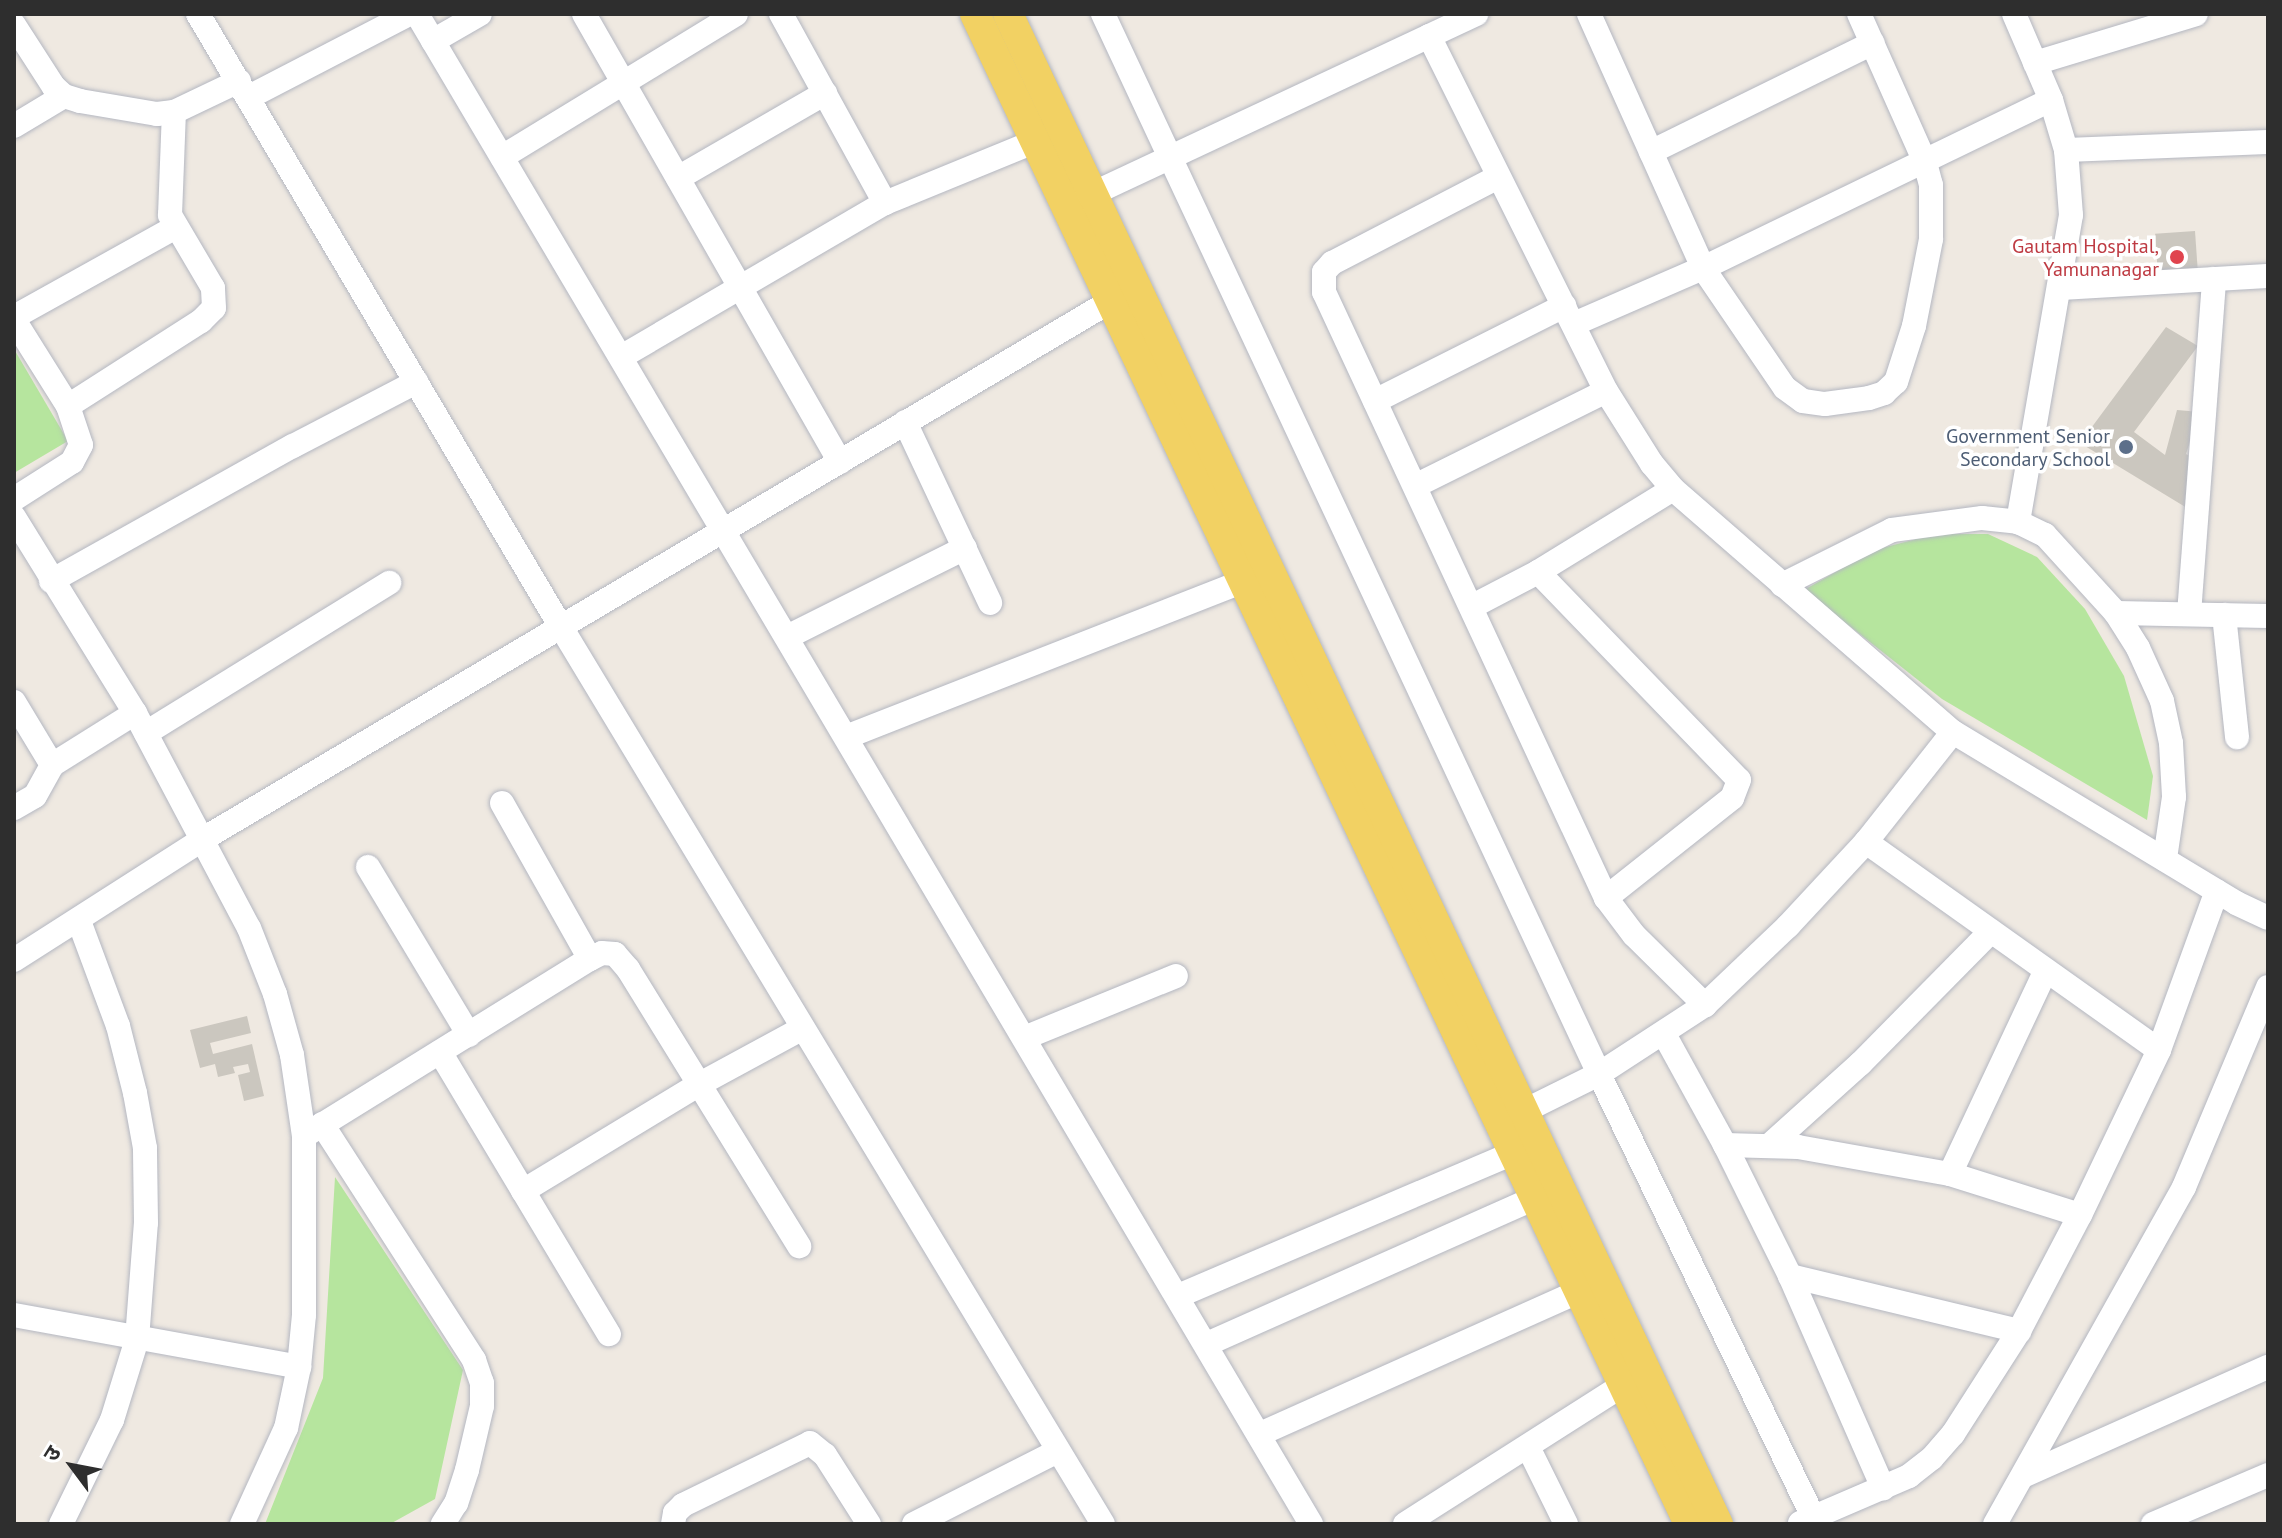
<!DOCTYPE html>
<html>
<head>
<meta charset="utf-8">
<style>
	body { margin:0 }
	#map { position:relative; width:2282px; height:1538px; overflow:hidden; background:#efe9e1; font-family:"PT Sans","Noto Sans Devanagari",sans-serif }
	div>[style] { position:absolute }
	.green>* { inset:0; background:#b6e59e }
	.building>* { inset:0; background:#cbc7bf; transform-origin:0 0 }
	.roads { filter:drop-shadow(0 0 2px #b4b7c1) drop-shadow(0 0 2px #b4b7c1) }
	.minor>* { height:24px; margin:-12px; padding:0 12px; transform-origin:12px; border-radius:12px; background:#fff }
	.major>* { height:30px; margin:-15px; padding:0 15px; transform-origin:15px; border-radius:15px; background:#f2d163 }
	.dots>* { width:22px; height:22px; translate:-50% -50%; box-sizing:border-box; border:4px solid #fff; border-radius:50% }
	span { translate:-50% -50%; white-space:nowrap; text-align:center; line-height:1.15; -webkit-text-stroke:7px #fff; paint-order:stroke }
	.health-label { font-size:20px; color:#be3a42 }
	.right { translate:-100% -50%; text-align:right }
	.service-label { font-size:20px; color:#4e5e75 }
	.frame { position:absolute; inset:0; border:16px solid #2e2e2e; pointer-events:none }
	.north { position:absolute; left:32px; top:1426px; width:80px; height:80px; -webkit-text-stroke:6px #fff; paint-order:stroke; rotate:302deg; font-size:22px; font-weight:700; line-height:32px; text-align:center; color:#2e2e2e }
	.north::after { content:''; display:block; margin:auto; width:28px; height:36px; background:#2e2e2e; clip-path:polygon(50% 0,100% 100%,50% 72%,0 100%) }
</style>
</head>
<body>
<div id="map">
	<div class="green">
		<i style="clip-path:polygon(14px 349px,68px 441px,14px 473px)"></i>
		<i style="clip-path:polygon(1936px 534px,1988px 534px,2037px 557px,2085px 609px,2124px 676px,2153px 776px,2147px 820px,1942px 699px,1804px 590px,1874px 550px)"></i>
		<i style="clip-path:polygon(335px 1177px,463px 1370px,435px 1499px,390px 1524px,265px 1524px,323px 1378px)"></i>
	</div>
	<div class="building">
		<i style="left:2195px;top:231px;width:42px;height:40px;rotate:86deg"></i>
		<i style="clip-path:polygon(2166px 327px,2198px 346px,2134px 432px,2165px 455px,2177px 410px,2200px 412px,2186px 454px,2195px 459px,2187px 508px,2080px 443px)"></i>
		<i style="clip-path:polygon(247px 1016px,251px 1033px,210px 1043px,213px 1054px,252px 1044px,264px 1096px,244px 1101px,238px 1075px,250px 1072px,248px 1064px,233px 1067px,235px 1073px,218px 1077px,215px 1064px,200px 1068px,190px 1030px)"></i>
	</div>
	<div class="roads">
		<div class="minor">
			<i style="left:198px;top:14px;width:712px;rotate:59.37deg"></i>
			<i style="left:561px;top:627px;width:1048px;rotate:58.86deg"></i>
			<i style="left:417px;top:14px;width:1755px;rotate:59.37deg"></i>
			<i style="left:584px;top:14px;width:516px;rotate:60.26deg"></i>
			<i style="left:781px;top:14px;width:216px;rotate:61.2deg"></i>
			<i style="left:1103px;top:14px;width:1170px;rotate:64.92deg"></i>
			<i style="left:1599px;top:1074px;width:491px;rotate:64.2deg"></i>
			<i style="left:1589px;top:14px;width:278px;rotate:65.8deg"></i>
			<i style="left:1703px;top:268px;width:145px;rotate:55.7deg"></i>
			<i style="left:1785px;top:388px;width:22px;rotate:36deg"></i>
			<i style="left:1803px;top:401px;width:22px;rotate:8deg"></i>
			<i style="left:1825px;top:404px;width:44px;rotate:-7.8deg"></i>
			<i style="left:1869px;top:398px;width:16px;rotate:-18deg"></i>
			<i style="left:1884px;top:393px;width:16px;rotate:-43deg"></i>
			<i style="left:1896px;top:382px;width:59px;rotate:-72.2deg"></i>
			<i style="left:1914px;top:326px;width:89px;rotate:-78.9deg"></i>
			<i style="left:1931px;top:239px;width:54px;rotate:-90deg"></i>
			<i style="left:1931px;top:185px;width:24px;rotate:-105deg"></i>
			<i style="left:1925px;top:162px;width:162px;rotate:-114deg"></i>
			<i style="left:2014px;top:14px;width:94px;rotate:66.7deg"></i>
			<i style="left:2051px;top:100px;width:52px;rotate:73.3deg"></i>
			<i style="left:2066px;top:150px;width:65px;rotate:85.6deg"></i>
			<i style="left:2071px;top:215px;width:312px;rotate:99.8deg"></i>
			<i style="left:14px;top:25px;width:74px;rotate:57.2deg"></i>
			<i style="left:54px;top:87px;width:13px;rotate:42deg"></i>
			<i style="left:64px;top:96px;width:17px;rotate:17deg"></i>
			<i style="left:80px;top:101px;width:78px;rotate:9.6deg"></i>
			<i style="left:157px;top:114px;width:17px;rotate:-7deg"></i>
			<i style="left:174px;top:112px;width:72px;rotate:-25.5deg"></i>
			<i style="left:1429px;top:36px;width:397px;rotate:63.5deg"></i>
			<i style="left:1606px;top:391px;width:86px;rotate:57.8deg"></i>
			<i style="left:1652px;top:464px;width:33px;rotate:50deg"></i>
			<i style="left:1673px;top:489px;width:371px;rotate:41deg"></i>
			<i style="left:1953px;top:732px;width:331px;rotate:31.1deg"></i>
			<i style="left:2236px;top:903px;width:35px;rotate:25deg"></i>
			<i style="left:433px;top:41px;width:54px;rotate:-29.9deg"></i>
			<i style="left:2035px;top:63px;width:168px;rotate:-16.9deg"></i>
			<i style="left:249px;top:97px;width:180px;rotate:-27.4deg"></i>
			<i style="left:14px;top:126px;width:58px;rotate:-31deg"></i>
			<i style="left:2066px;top:150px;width:202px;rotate:-2.3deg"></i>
			<i style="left:1651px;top:152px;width:247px;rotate:-26.2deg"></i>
			<i style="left:502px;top:157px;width:274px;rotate:-31.4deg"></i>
			<i style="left:1498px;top:177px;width:187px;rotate:152.6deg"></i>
			<i style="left:1332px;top:263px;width:12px;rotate:132deg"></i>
			<i style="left:1324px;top:272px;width:20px;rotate:90deg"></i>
			<i style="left:1324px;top:292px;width:668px;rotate:65.05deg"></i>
			<i style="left:1606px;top:898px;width:46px;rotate:52.9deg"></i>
			<i style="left:1634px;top:935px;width:100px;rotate:44.6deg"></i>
			<i style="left:678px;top:178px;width:170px;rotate:-30deg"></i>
			<i style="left:1077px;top:201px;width:441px;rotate:-25.1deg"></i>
			<i style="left:2060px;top:288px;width:208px;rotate:-3.3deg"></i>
			<i style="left:14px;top:317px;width:183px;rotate:-29.1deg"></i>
			<i style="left:14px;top:320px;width:102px;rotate:57.9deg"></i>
			<i style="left:68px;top:406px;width:41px;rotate:71.6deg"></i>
			<i style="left:81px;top:445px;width:19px;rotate:118deg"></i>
			<i style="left:72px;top:462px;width:69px;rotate:147.5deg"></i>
			<i style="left:1574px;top:324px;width:141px;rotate:-23.5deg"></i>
			<i style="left:1703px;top:268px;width:386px;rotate:-25.8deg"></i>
			<i style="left:621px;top:357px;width:306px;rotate:-30.3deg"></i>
			<i style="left:885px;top:203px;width:161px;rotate:-22.3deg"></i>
			<i style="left:1375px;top:401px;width:212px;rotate:-26.7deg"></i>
			<i style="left:68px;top:406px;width:158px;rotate:-32.6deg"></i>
			<i style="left:201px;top:321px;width:18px;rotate:-45deg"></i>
			<i style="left:214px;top:308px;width:20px;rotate:-93deg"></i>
			<i style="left:213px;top:288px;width:85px;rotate:-120.5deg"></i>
			<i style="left:170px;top:215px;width:103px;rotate:-87.8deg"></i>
			<i style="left:905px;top:422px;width:200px;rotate:64.8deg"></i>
			<i style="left:1415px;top:486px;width:213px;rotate:-26.4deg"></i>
			<i style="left:14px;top:517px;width:230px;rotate:58.3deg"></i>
			<i style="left:135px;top:713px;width:243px;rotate:62.1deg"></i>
			<i style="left:249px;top:928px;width:71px;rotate:68.5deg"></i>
			<i style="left:275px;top:994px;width:63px;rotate:74.4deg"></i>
			<i style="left:292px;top:1055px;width:82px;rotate:81.6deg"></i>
			<i style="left:304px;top:1136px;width:179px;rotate:90deg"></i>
			<i style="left:304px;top:1315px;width:52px;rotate:95.5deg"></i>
			<i style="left:299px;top:1367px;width:62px;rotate:102deg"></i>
			<i style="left:286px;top:1428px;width:106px;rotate:114.6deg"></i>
			<i style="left:1538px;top:572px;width:289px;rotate:46deg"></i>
			<i style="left:1739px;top:780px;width:19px;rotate:111deg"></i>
			<i style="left:1732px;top:798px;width:161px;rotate:141.6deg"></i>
			<i style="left:51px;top:581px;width:277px;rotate:-29.2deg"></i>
			<i style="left:293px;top:446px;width:139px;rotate:-27.5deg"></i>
			<i style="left:1782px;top:585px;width:123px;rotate:-26.6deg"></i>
			<i style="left:1892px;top:530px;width:91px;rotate:-7.6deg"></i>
			<i style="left:1982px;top:518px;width:36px;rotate:6deg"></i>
			<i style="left:2018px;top:522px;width:30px;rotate:26deg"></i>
			<i style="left:2045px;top:535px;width:105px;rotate:47.7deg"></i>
			<i style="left:2116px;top:613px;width:41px;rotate:57.8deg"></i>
			<i style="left:2138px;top:648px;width:58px;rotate:65.6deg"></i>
			<i style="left:2162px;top:701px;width:43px;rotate:77.9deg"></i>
			<i style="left:2171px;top:743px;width:54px;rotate:86.8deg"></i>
			<i style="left:2174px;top:797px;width:63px;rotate:98.3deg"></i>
			<i style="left:1471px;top:607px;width:76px;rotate:-27.6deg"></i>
			<i style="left:1538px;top:572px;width:158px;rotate:-31.6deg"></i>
			<i style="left:2116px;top:613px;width:152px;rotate:1.1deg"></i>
			<i style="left:2189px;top:614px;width:336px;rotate:-85.7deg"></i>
			<i style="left:2224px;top:615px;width:123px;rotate:83.9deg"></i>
			<i style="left:787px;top:637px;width:199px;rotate:-26.6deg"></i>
			<i style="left:14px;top:702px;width:74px;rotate:58.9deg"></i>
			<i style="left:146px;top:733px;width:286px;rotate:-31.7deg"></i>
			<i style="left:846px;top:737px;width:425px;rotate:-21.4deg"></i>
			<i style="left:502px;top:803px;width:179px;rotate:60.6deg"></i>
			<i style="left:14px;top:808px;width:24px;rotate:-30deg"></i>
			<i style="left:35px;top:796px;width:35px;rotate:-61deg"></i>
			<i style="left:52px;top:765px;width:98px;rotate:-32.1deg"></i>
			<i style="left:1866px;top:842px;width:359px;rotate:35.4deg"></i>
			<i style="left:368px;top:867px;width:196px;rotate:59deg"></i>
			<i style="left:14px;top:960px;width:224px;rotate:-32.6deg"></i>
			<i style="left:203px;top:839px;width:1073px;rotate:-30.65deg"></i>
			<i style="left:1664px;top:1034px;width:127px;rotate:61.2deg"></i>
			<i style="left:1725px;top:1145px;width:146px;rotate:63.6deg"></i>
			<i style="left:1790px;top:1276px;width:232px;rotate:66.3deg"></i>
			<i style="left:1024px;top:1038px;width:164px;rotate:-22.2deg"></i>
			<i style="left:440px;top:1052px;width:329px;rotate:59.1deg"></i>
			<i style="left:1508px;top:1119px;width:102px;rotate:-26.3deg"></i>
			<i style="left:1599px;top:1074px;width:126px;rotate:-33.1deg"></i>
			<i style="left:1705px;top:1005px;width:115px;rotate:-43.6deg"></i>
			<i style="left:1788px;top:926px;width:115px;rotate:-47.1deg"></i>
			<i style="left:1866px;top:842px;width:140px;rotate:-51.7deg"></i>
			<i style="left:322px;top:1124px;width:281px;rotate:57.2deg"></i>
			<i style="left:474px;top:1360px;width:24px;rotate:71deg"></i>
			<i style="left:482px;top:1383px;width:23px;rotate:90deg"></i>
			<i style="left:482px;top:1406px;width:66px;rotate:103.2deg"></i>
			<i style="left:467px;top:1470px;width:35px;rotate:108deg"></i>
			<i style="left:456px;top:1503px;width:25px;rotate:122deg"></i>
			<i style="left:304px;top:1136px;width:336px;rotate:-31.8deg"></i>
			<i style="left:590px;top:959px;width:13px;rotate:-27deg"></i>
			<i style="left:602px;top:953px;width:13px;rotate:4deg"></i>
			<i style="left:615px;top:954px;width:20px;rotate:49deg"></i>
			<i style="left:628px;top:969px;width:326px;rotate:58.3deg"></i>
			<i style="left:1771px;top:1144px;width:121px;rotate:-42deg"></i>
			<i style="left:1861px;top:1063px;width:185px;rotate:-45.4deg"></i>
			<i style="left:1725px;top:1145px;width:73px;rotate:1.6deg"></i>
			<i style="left:1798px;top:1147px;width:154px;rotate:10.1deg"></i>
			<i style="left:1950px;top:1174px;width:136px;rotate:17.5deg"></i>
			<i style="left:1950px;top:1174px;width:225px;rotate:-64.8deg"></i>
			<i style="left:523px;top:1191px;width:205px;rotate:-31.2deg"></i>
			<i style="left:698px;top:1085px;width:119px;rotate:-28.5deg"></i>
			<i style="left:1790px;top:1276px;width:236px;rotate:13.5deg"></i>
			<i style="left:1178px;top:1296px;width:364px;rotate:-23.1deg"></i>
			<i style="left:14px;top:1315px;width:290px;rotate:10.3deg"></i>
			<i style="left:1207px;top:1344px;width:359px;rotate:-24deg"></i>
			<i style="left:1260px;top:1434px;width:350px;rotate:-24.1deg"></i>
			<i style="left:1528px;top:1447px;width:86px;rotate:63.7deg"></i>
			<i style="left:2025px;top:1475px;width:266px;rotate:-24deg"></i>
			<i style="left:1800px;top:1523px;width:119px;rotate:-23.3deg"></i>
			<i style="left:1909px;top:1476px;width:29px;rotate:-38deg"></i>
			<i style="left:1932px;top:1458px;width:32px;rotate:-49deg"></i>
			<i style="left:1953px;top:1434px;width:122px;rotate:-57.3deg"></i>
			<i style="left:2019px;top:1331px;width:131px;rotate:-62.3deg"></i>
			<i style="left:2080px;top:1215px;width:183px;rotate:-64.4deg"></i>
			<i style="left:2159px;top:1050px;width:169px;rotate:-70deg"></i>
			<i style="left:61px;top:1524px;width:116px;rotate:-63.9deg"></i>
			<i style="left:112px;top:1420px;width:85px;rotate:-72.8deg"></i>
			<i style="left:137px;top:1339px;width:116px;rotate:-85.6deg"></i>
			<i style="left:146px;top:1223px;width:75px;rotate:-90.8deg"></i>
			<i style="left:145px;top:1148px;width:56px;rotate:-100.3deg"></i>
			<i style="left:135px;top:1093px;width:69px;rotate:-104.2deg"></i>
			<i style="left:118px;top:1026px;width:112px;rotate:-110.4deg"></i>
			<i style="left:673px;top:1524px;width:11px;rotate:-80deg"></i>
			<i style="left:675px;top:1513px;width:11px;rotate:-45deg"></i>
			<i style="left:683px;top:1505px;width:141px;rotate:-26deg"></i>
			<i style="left:810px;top:1443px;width:19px;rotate:39deg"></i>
			<i style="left:825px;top:1455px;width:82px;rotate:57.5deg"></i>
			<i style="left:914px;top:1524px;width:161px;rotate:-26.9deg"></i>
			<i style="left:1405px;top:1524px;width:275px;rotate:-32.5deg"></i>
			<i style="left:1995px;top:1524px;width:386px;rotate:-60.7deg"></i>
			<i style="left:2184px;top:1187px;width:217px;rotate:-67.2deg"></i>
			<i style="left:2153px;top:1524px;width:125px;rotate:-23.1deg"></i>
		</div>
		<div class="major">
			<i style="left:975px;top:14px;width:1670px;rotate:64.69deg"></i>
			<i style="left:1008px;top:14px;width:1669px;rotate:64.82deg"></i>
		</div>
	</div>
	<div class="dots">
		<i style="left:2177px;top:257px;background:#e0444e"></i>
		<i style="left:2126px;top:447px;background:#5c6f8a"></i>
	</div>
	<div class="health-label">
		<span class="right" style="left:2159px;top:258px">Gautam Hospital,<br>Yamunanagar</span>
	</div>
	<div class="service-label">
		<span class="right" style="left:2110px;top:448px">Government Senior<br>Secondary School</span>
	</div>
	<div class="frame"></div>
	<div class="north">उ</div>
</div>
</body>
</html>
